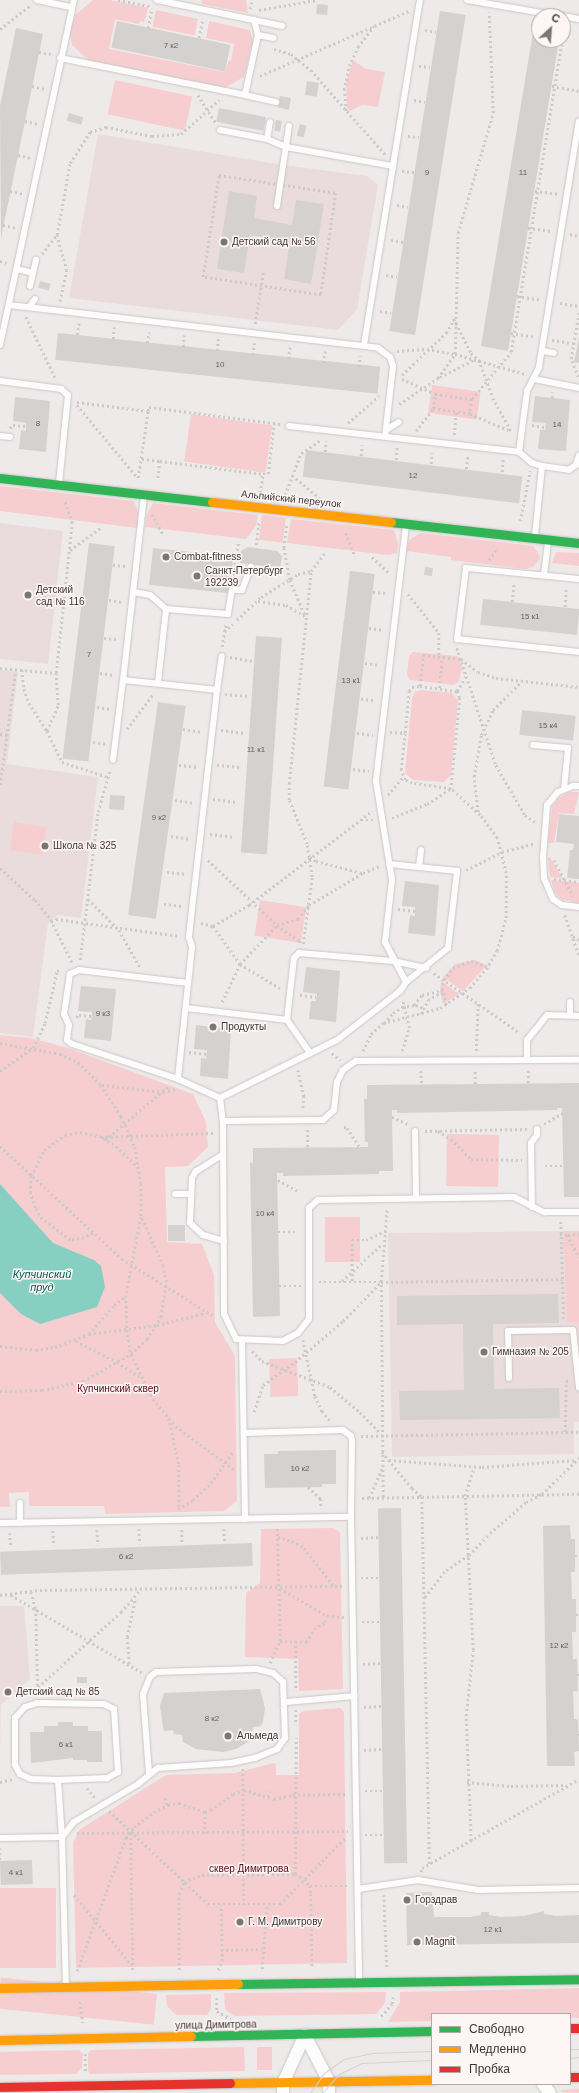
<!DOCTYPE html>
<html>
<head>
<meta charset="utf-8">
<style>
	body { margin:0 }
	#map { position:relative; width:579px; height:2093px; overflow:hidden; background:#efeaea; font-family:Arial,sans-serif }
	div>[style] { position:absolute }
	.built>* { inset:0; background:#eadcdc }
	.green>* { inset:0; background:#f6ced0; transform-origin:0 0 }
	.water>* { inset:0; background:#87cfc1 }
	.building>* { inset:0; background:#d5d1d1; transform-origin:0 0 }
	.path>* { height:2.5px; margin-top:-1.25px; transform-origin:0; background:repeating-linear-gradient(90deg,#cbc9c9 0 2px,transparent 0 5px) }
	.roads { filter:drop-shadow(0 0 1px #cac6c6) drop-shadow(0 0 1px #cac6c6) }
	.lane>* { height:6px; margin:-3px; padding:0 3px; transform-origin:3px; border-radius:3px; background:#fdfcfc }
	.street>* { height:12px; margin:-6px; padding:0 6px; transform-origin:6px; border-radius:6px; background:#fdfcfc }
	.fast>* { height:9px; margin:-4.5px; padding:0 4.5px; transform-origin:4.5px; border-radius:4.5px; background:#30b455 }
	.slow>* { height:9px; margin:-4.5px; padding:0 4.5px; transform-origin:4.5px; border-radius:4.5px; background:#ff9f0a }
	.jam>* { height:9px; margin:-4.5px; padding:0 4.5px; transform-origin:4.5px; border-radius:4.5px; background:#e5322d }
	.tram>* { height:1px; margin:-0.5px; padding:0 0.5px; transform-origin:0.5px; border-radius:0.5px; background:#d4d2d2 }
	.dots>* { width:11px; height:11px; translate:-50% -50%; box-sizing:border-box; border:2px solid #fef5f5; border-radius:50% }
	span { translate:-50% -50%; white-space:nowrap; text-align:center; line-height:1.15; -webkit-text-stroke:3px #fef5f5; paint-order:stroke }
	.number-label { font-size:8px; color:#645f5f }
	.number-label span { -webkit-text-stroke-width:0 }
	.poi-label { font-size:10px; color:#3c3737 }
	.left { translate:0 -50%; text-align:left }
	.street-label { font-size:10px; color:#3c3737 }
	.park-label { font-size:10px; color:#550a18 }
	.water-label { font-size:11px; color:#046054; font-style:italic }
	.legend { position:absolute; left:431px; top:2013px; width:140px; height:72px; box-sizing:border-box; background:#fef5f5; border:1px solid #b0a9a9; margin:0; padding:5px 7px; list-style:none; font-size:12px; color:#3c3737 }
	.legend li { display:flex; align-items:center; gap:8px; height:20px }
	.legend b { width:20px; border:1px solid #b0a9a9 }
	.north { position:absolute; left:531px; top:8px; width:40px; height:40px; box-sizing:border-box; background:#fef5f5; border:1px solid #b0a9a9; border-radius:50%; rotate:26deg; font-size:11px; font-weight:700; line-height:16px; text-align:center; color:#3c3737 }
	.north::after { content:''; display:block; margin:auto; width:14px; height:18px; background:#7b7676; clip-path:polygon(50% 0,100% 100%,50% 72%,0 100%) }
</style>
</head>
<body>
<div id="map">
	<div class="built">
		<i style="clip-path:polygon(98px 134px,283px 165px,367px 176px,378px 185px,357px 309px,338px 330px,69px 298px)"></i>
		<i style="clip-path:polygon(0 523px,63px 531px,48px 664px,0 659px)"></i>
		<i style="clip-path:polygon(0 670px,18px 671px,7px 764px,98px 777px,81px 918px,58px 915px,48px 923px,33px 1037px,0 1033px)"></i>
		<i style="clip-path:polygon(579px 1231px,579px 1422px,574px 1422px,574px 1454px,392px 1457px,388px 1233px)"></i>
		<i style="clip-path:polygon(0 1606px,24px 1606px,30px 1679px,1px 1705px,0 1756px)"></i>
	</div>
	<div class="green">
		<i style="clip-path:polygon(93px 0,110px 0,148px 8px,144px 22px,140px 21px,139px 24px,115px 19px,109px 49px,225px 72px,229px 60px,231px 61px,234px 44px,206px 38px,209px 21px,250px 30px,253px 42px,244px 77px,224px 88px,88px 60px,72px 45px,70px 33px,75px 15px)"></i>
		<i style="clip-path:polygon(202px 0,246px 0,248px 13px,202px 4px)"></i>
		<i style="left:156px;top:10px;width:43px;height:17px;rotate:12deg"></i>
		<i style="clip-path:polygon(353px 60px,366px 69px,385px 72px,378px 107px,362px 105px,350px 111px,347px 108px,346px 83px)"></i>
		<i style="left:115px;top:80px;width:79px;height:35px;rotate:12deg"></i>
		<i style="left:432px;top:385px;width:49px;height:28px;rotate:8deg"></i>
		<i style="left:191px;top:414px;width:82px;height:48px;rotate:8deg"></i>
		<i style="clip-path:polygon(0 486px,134px 501px,138px 512px,137px 528px,0 511px)"></i>
		<i style="clip-path:polygon(153px 503px,258px 515px,256px 526px,246px 539px,145px 527px,147px 514px)"></i>
		<i style="left:262px;top:515px;width:24px;height:25px;rotate:7deg"></i>
		<i style="clip-path:polygon(291px 519px,394px 530px,398px 543px,397px 553px,388px 555px,287px 543px)"></i>
		<i style="clip-path:polygon(421px 533px,533px 546px,539px 554px,540px 559px,533px 567px,526px 569px,451px 560px,451px 557px,406px 551px,409px 540px)"></i>
		<i style="clip-path:polygon(556px 552px,579px 553px,579px 566px,552px 563px)"></i>
		<i style="clip-path:polygon(413px 652px,458px 656px,462px 668px,459px 682px,453px 685px,410px 680px,407px 675px,409px 656px)"></i>
		<i style="clip-path:polygon(421px 690px,452px 693px,458px 700px,451px 775px,444px 782px,413px 780px,405px 773px,412px 698px,415px 692px)"></i>
		<i style="clip-path:polygon(569px 792px,579px 792px,574px 814px,559px 813px,554px 843px,548px 843px,552px 807px,557px 799px)"></i>
		<i style="left:14px;top:822px;width:33px;height:28px;rotate:9deg"></i>
		<i style="clip-path:polygon(550px 857px,562px 878px,550px 877px,548px 858px)"></i>
		<i style="clip-path:polygon(551px 880px,579px 883px,579px 903px,561px 899px,554px 890px)"></i>
		<i style="left:260px;top:900px;width:47px;height:36px;rotate:9deg"></i>
		<i style="clip-path:polygon(475px 960px,487px 965px,463px 991px,443px 977px,455px 964px)"></i>
		<i style="clip-path:polygon(441px 981px,459px 994px,443px 1004px,440px 992px)"></i>
		<i style="clip-path:polygon(0 1035px,31px 1038px,68px 1048px,193px 1094px,206px 1122px,208px 1147px,188px 1166px,165px 1167px,167px 1242px,202px 1244px,214px 1275px,215px 1322px,235px 1356px,237px 1501px,224px 1511px,105px 1514px,104px 1506px,29px 1506px,29px 1492px,9px 1493px,10px 1507px,0 1507px)"></i>
		<i style="left:447px;top:1134px;width:52px;height:52px;rotate:1deg"></i>
		<i style="left:325px;top:1217px;width:35px;height:45px"></i>
		<i style="clip-path:polygon(563px 1231px,579px 1231px,579px 1330px,578px 1322px,567px 1322px)"></i>
		<i style="left:297px;top:1358px;width:38px;height:28px;rotate:88deg"></i>
		<i style="clip-path:polygon(333px 1528px,340px 1532px,343px 1689px,299px 1691px,298px 1659px,245px 1657px,246px 1593px,260px 1583px,261px 1529px)"></i>
		<i style="clip-path:polygon(340px 1708px,344px 1712px,347px 1963px,76px 1968px,73px 1843px,79px 1830px,166px 1775px,235px 1773px,273px 1763px,276px 1764px,276px 1775px,299px 1775px,299px 1714px,303px 1711px)"></i>
		<i style="left:0;top:1888px;width:56px;height:80px"></i>
		<i style="clip-path:polygon(579px 1988px,579px 2018px,570px 2018px,570px 2014px,432px 2014px,432px 2021px,388px 2022px,400px 2002px,400px 1992px)"></i>
		<i style="clip-path:polygon(386px 1992px,385px 2003px,376px 2014px,234px 2016px,225px 2009px,224px 1993px)"></i>
		<i style="left:157px;top:1994px;width:31px;height:157px;rotate:96deg"></i>
		<i style="clip-path:polygon(211px 1994px,211px 2009px,207px 2015px,176px 2015px,167px 2006px,166px 1995px)"></i>
		<i style="clip-path:polygon(244px 2047px,245px 2071px,89px 2074px,88px 2069px,88px 2053px,91px 2050px)"></i>
		<i style="left:257px;top:2047px;width:15px;height:23px"></i>
		<i style="clip-path:polygon(79px 2050px,83px 2054px,82px 2068px,76px 2074px,0 2075px,0 2052px)"></i>
		<i style="clip-path:polygon(579px 2089px,579px 2093px,561px 2092px,562px 2090px)"></i>
	</div>
	<div class="water">
		<i style="clip-path:polygon(0 1184px,53px 1243px,94px 1260px,101px 1266px,105px 1287px,97px 1307px,40px 1324px,21px 1314px,0 1293px)"></i>
	</div>
	<div class="building">
		<i style="left:317px;top:4px;width:11px;height:10px;rotate:5deg"></i>
		<i style="left:440px;top:11px;width:26px;height:324px;rotate:9deg"></i>
		<i style="left:117px;top:21px;width:116px;height:27px;rotate:12deg"></i>
		<i style="clip-path:polygon(534px 26px,539px 27px,539px 40px,559px 40px,508px 351px,481px 346px)"></i>
		<i style="clip-path:polygon(16px 28px,43px 34px,1px 238px,0 106px)"></i>
		<i style="left:307px;top:81px;width:12px;height:14px;rotate:9deg"></i>
		<i style="clip-path:polygon(280px 96px,291px 98px,289px 110px,277px 107px)"></i>
		<i style="left:219px;top:108px;width:48px;height:14px;rotate:11deg"></i>
		<i style="left:69px;top:113px;width:15px;height:8px;rotate:16deg"></i>
		<i style="left:276px;top:120px;width:6px;height:11px;rotate:9deg"></i>
		<i style="left:300px;top:124px;width:7px;height:12px;rotate:16deg"></i>
		<i style="clip-path:polygon(229px 191px,257px 196px,254px 218px,292px 225px,296px 200px,324px 204px,311px 284px,284px 279px,290px 241px,250px 235px,244px 273px,217px 269px)"></i>
		<i style="left:40px;top:281px;width:11px;height:7px;rotate:15deg"></i>
		<i style="left:58px;top:333px;width:324px;height:27px;rotate:6deg"></i>
		<i style="clip-path:polygon(579px 338px,579px 363px,574px 362px)"></i>
		<i style="clip-path:polygon(535px 396px,570px 400px,566px 451px,538px 449px,540px 430px,545px 430px,546px 423px,532px 422px)"></i>
		<i style="clip-path:polygon(15px 397px,50px 401px,46px 452px,19px 449px,21px 430px,26px 431px,26px 423px,13px 421px)"></i>
		<i style="left:306px;top:450px;width:218px;height:27px;rotate:7deg"></i>
		<i style="left:89px;top:543px;width:26px;height:217px;rotate:7deg"></i>
		<i style="clip-path:polygon(248px 547px,277px 551px,282px 556px,280px 568px,240px 563px,241px 551px)"></i>
		<i style="left:153px;top:548px;width:81px;height:37px;rotate:6deg"></i>
		<i style="left:425px;top:567px;width:8px;height:8px;rotate:7deg"></i>
		<i style="left:350px;top:571px;width:25px;height:217px;rotate:7deg"></i>
		<i style="left:483px;top:599px;width:97px;height:26px;rotate:6deg"></i>
		<i style="left:256px;top:636px;width:26px;height:217px;rotate:4deg"></i>
		<i style="left:158px;top:702px;width:28px;height:215px;rotate:8deg"></i>
		<i style="left:522px;top:710px;width:54px;height:25px;rotate:6deg"></i>
		<i style="left:110px;top:795px;width:15px;height:14px;rotate:4deg"></i>
		<i style="clip-path:polygon(559px 814px,579px 816px,579px 879px,567px 878px,570px 850px,573px 850px,574px 844px,556px 842px)"></i>
		<i style="clip-path:polygon(405px 881px,439px 885px,435px 936px,408px 933px,410px 915px,415px 916px,415px 907px,402px 906px)"></i>
		<i style="clip-path:polygon(306px 967px,340px 971px,336px 1022px,309px 1019px,311px 1001px,316px 1001px,317px 994px,303px 992px)"></i>
		<i style="clip-path:polygon(81px 986px,116px 989px,111px 1041px,84px 1038px,86px 1019px,91px 1020px,92px 1012px,78px 1011px)"></i>
		<i style="clip-path:polygon(196px 1025px,231px 1029px,228px 1079px,200px 1076px,201px 1058px,206px 1059px,207px 1050px,194px 1049px)"></i>
		<i style="clip-path:polygon(579px 1083px,579px 1197px,564px 1197px,562px 1108px,557px 1108px,557px 1110px,397px 1113px,397px 1110px,392px 1110px,393px 1171px,379px 1171px,379px 1174px,283px 1176px,283px 1173px,277px 1173px,280px 1316px,253px 1317px,250px 1162px,253px 1163px,253px 1148px,368px 1147px,368px 1142px,365px 1142px,364px 1099px,367px 1099px,367px 1085px)"></i>
		<i style="left:168px;top:1225px;width:17px;height:16px"></i>
		<i style="clip-path:polygon(558px 1294px,559px 1323px,493px 1324px,494px 1389px,559px 1388px,560px 1418px,400px 1420px,399px 1391px,464px 1390px,463px 1324px,397px 1325px,397px 1296px)"></i>
		<i style="clip-path:polygon(336px 1450px,336px 1484px,322px 1484px,322px 1487px,265px 1488px,264px 1454px,278px 1454px,278px 1451px)"></i>
		<i style="left:401px;top:1508px;width:355px;height:23px;rotate:89deg"></i>
		<i style="clip-path:polygon(570px 1525px,571px 1539px,575px 1539px,575px 1572px,571px 1572px,572px 1599px,576px 1599px,576px 1632px,572px 1632px,573px 1659px,577px 1659px,578px 1691px,573px 1691px,574px 1719px,578px 1719px,579px 1751px,574px 1752px,575px 1766px,547px 1766px,543px 1526px)"></i>
		<i style="left:252px;top:1543px;width:23px;height:252px;rotate:88deg"></i>
		<i style="left:77px;top:1677px;width:10px;height:6px"></i>
		<i style="clip-path:polygon(260px 1689px,265px 1708px,263px 1722px,261px 1726px,253px 1727px,252px 1737px,248px 1742px,236px 1749px,223px 1752px,196px 1749px,183px 1742px,182px 1735px,174px 1734px,173px 1730px,164px 1731px,163px 1727px,160px 1706px,164px 1693px)"></i>
		<i style="clip-path:polygon(58px 1722px,73px 1722px,73px 1726px,88px 1726px,88px 1731px,102px 1731px,102px 1762px,87px 1762px,87px 1760px,73px 1760px,73px 1758px,31px 1763px,30px 1732px,44px 1732px,44px 1726px,58px 1726px)"></i>
		<i style="left:32px;top:1860px;width:24px;height:32px;rotate:88deg"></i>
		<i style="clip-path:polygon(432px 1892px,434px 1917px,470px 1917px,481px 1915px,481px 1912px,489px 1912px,489px 1915px,501px 1917px,524px 1916px,544px 1911px,544px 1914px,556px 1916px,579px 1915px,579px 1943px,407px 1945px,406px 1893px)"></i>
	</div>
	<div class="path">
		<i style="left:118px;top:0;width:33px;rotate:11deg"></i>
		<i style="left:250px;top:9px;width:9px;rotate:-77deg"></i>
		<i style="left:259px;top:10px;width:58px;rotate:-10deg"></i>
		<i style="left:148px;top:28px;width:20px;rotate:-79deg"></i>
		<i style="left:0;top:29px;width:37px;rotate:-38deg"></i>
		<i style="left:425px;top:30px;width:11px;rotate:10deg"></i>
		<i style="left:563px;top:33px;width:8px;rotate:-83deg"></i>
		<i style="left:199px;top:38px;width:20px;rotate:-79deg"></i>
		<i style="left:274px;top:49px;width:18px;rotate:16deg"></i>
		<i style="left:291px;top:54px;width:26px;rotate:39deg"></i>
		<i style="left:311px;top:70px;width:112px;rotate:48.6deg"></i>
		<i style="left:39px;top:52px;width:12px;rotate:9deg"></i>
		<i style="left:419px;top:66px;width:11px;rotate:5deg"></i>
		<i style="left:260px;top:76px;width:163px;rotate:-23.6deg"></i>
		<i style="left:32px;top:86px;width:13px;rotate:13deg"></i>
		<i style="left:552px;top:86px;width:27px;rotate:10deg"></i>
		<i style="left:198px;top:95px;width:33px;rotate:57deg"></i>
		<i style="left:414px;top:100px;width:11px;rotate:10deg"></i>
		<i style="left:346px;top:111px;width:21px;rotate:-95deg"></i>
		<i style="left:344px;top:90px;width:25px;rotate:-78deg"></i>
		<i style="left:349px;top:66px;width:21px;rotate:-65deg"></i>
		<i style="left:358px;top:47px;width:26px;rotate:-53deg"></i>
		<i style="left:25px;top:121px;width:13px;rotate:13deg"></i>
		<i style="left:408px;top:136px;width:11px;rotate:5deg"></i>
		<i style="left:18px;top:155px;width:13px;rotate:13deg"></i>
		<i style="left:402px;top:171px;width:12px;rotate:5deg"></i>
		<i style="left:219px;top:175px;width:118px;rotate:8.7deg"></i>
		<i style="left:336px;top:193px;width:103px;rotate:98.4deg"></i>
		<i style="left:321px;top:295px;width:119px;rotate:-171.3deg"></i>
		<i style="left:203px;top:277px;width:103px;rotate:-81.1deg"></i>
		<i style="left:10px;top:191px;width:14px;rotate:12deg"></i>
		<i style="left:535px;top:191px;width:23px;rotate:7deg"></i>
		<i style="left:397px;top:205px;width:11px;rotate:10deg"></i>
		<i style="left:3px;top:225px;width:14px;rotate:12deg"></i>
		<i style="left:528px;top:228px;width:23px;rotate:7deg"></i>
		<i style="left:570px;top:234px;width:9px;rotate:13deg"></i>
		<i style="left:57px;top:235px;width:36px;rotate:74deg"></i>
		<i style="left:67px;top:270px;width:33px;rotate:102deg"></i>
		<i style="left:391px;top:240px;width:12px;rotate:9deg"></i>
		<i style="left:42px;top:254px;width:24px;rotate:-52deg"></i>
		<i style="left:57px;top:235px;width:73px;rotate:-79.8deg"></i>
		<i style="left:70px;top:163px;width:37px;rotate:-57deg"></i>
		<i style="left:90px;top:132px;width:17px;rotate:-17deg"></i>
		<i style="left:106px;top:127px;width:47px;rotate:11.1deg"></i>
		<i style="left:152px;top:136px;width:29px;rotate:-4deg"></i>
		<i style="left:181px;top:134px;width:51px;rotate:-41.8deg"></i>
		<i style="left:0;top:261px;width:7px;rotate:16deg"></i>
		<i style="left:386px;top:275px;width:11px;rotate:10deg"></i>
		<i style="left:517px;top:296px;width:24px;rotate:9deg"></i>
		<i style="left:560px;top:303px;width:19px;rotate:9deg"></i>
		<i style="left:380px;top:311px;width:11px;rotate:10deg"></i>
		<i style="left:26px;top:317px;width:69px;rotate:64.2deg"></i>
		<i style="left:255px;top:324px;width:52px;rotate:-81.1deg"></i>
		<i style="left:511px;top:333px;width:24px;rotate:9deg"></i>
		<i style="left:77px;top:335px;width:12px;rotate:-81deg"></i>
		<i style="left:113px;top:339px;width:12px;rotate:-85deg"></i>
		<i style="left:552px;top:340px;width:25px;rotate:9deg"></i>
		<i style="left:147px;top:343px;width:11px;rotate:-80deg"></i>
		<i style="left:183px;top:347px;width:12px;rotate:-85deg"></i>
		<i style="left:217px;top:351px;width:12px;rotate:-85deg"></i>
		<i style="left:397px;top:351px;width:30px;rotate:-4deg"></i>
		<i style="left:427px;top:349px;width:28px;rotate:10deg"></i>
		<i style="left:455px;top:354px;width:73px;rotate:15.9deg"></i>
		<i style="left:253px;top:355px;width:12px;rotate:-85deg"></i>
		<i style="left:288px;top:359px;width:12px;rotate:-81deg"></i>
		<i style="left:323px;top:363px;width:12px;rotate:-81deg"></i>
		<i style="left:359px;top:367px;width:11px;rotate:-85deg"></i>
		<i style="left:402px;top:375px;width:61px;rotate:-43.7deg"></i>
		<i style="left:446px;top:333px;width:16px;rotate:-60deg"></i>
		<i style="left:454px;top:319px;width:38px;rotate:63deg"></i>
		<i style="left:471px;top:353px;width:11px;rotate:41deg"></i>
		<i style="left:479px;top:360px;width:40px;rotate:69.8deg"></i>
		<i style="left:493px;top:398px;width:38px;rotate:61deg"></i>
		<i style="left:440px;top:377px;width:39px;rotate:-27deg"></i>
		<i style="left:578px;top:377px;width:19px;rotate:-111deg"></i>
		<i style="left:571px;top:359px;width:48px;rotate:-80.3deg"></i>
		<i style="left:402px;top:379px;width:36px;rotate:24deg"></i>
		<i style="left:552px;top:398px;width:6px;rotate:-90deg"></i>
		<i style="left:472px;top:399px;width:61px;rotate:-50.3deg"></i>
		<i style="left:511px;top:352px;width:316px;rotate:-80.7deg"></i>
		<i style="left:77px;top:402px;width:72px;rotate:7.2deg"></i>
		<i style="left:148px;top:411px;width:4px;rotate:-76deg"></i>
		<i style="left:149px;top:407px;width:133px;rotate:7.3deg"></i>
		<i style="left:399px;top:404px;width:47px;rotate:-33.7deg"></i>
		<i style="left:438px;top:378px;width:29px;rotate:-55deg"></i>
		<i style="left:455px;top:354px;width:121px;rotate:-88.6deg"></i>
		<i style="left:458px;top:233px;width:125px;rotate:-73.7deg"></i>
		<i style="left:493px;top:113px;width:101px;rotate:-92.3deg"></i>
		<i style="left:77px;top:405px;width:95px;rotate:50.1deg"></i>
		<i style="left:470px;top:414px;width:44px;rotate:22.5deg"></i>
		<i style="left:348px;top:423px;width:41px;rotate:-41.1deg"></i>
		<i style="left:532px;top:425px;width:13px;rotate:9deg"></i>
		<i style="left:10px;top:428px;width:4px;rotate:-45deg"></i>
		<i style="left:13px;top:425px;width:13px;rotate:4deg"></i>
		<i style="left:416px;top:431px;width:28px;rotate:-52deg"></i>
		<i style="left:433px;top:409px;width:15px;rotate:-82deg"></i>
		<i style="left:435px;top:394px;width:37px;rotate:8deg"></i>
		<i style="left:472px;top:399px;width:15px;rotate:98deg"></i>
		<i style="left:470px;top:414px;width:37px;rotate:-172deg"></i>
		<i style="left:454px;top:435px;width:23px;rotate:-85deg"></i>
		<i style="left:325px;top:452px;width:11px;rotate:-85deg"></i>
		<i style="left:361px;top:456px;width:11px;rotate:-85deg"></i>
		<i style="left:142px;top:459px;width:18px;rotate:6deg"></i>
		<i style="left:160px;top:461px;width:19px;rotate:96deg"></i>
		<i style="left:396px;top:460px;width:13px;rotate:-86deg"></i>
		<i style="left:160px;top:461px;width:104px;rotate:7.2deg"></i>
		<i style="left:431px;top:464px;width:11px;rotate:-85deg"></i>
		<i style="left:466px;top:469px;width:14px;rotate:-82deg"></i>
		<i style="left:502px;top:472px;width:13px;rotate:-86deg"></i>
		<i style="left:292px;top:475px;width:38px;rotate:40deg"></i>
		<i style="left:138px;top:478px;width:68px;rotate:-81.5deg"></i>
		<i style="left:260px;top:493px;width:19px;rotate:-81deg"></i>
		<i style="left:263px;top:474px;width:5px"></i>
		<i style="left:268px;top:474px;width:51px;rotate:-83.3deg"></i>
		<i style="left:285px;top:495px;width:45px;rotate:-69.1deg"></i>
		<i style="left:301px;top:453px;width:24px;rotate:-33deg"></i>
		<i style="left:152px;top:514px;width:23px;rotate:61deg"></i>
		<i style="left:520px;top:521px;width:51px;rotate:-78.7deg"></i>
		<i style="left:287px;top:526px;width:22px;rotate:98deg"></i>
		<i style="left:284px;top:548px;width:33px;rotate:79deg"></i>
		<i style="left:290px;top:580px;width:38px;rotate:67deg"></i>
		<i style="left:346px;top:533px;width:25px;rotate:69deg"></i>
		<i style="left:256px;top:545px;width:23px;rotate:-83deg"></i>
		<i style="left:70px;top:550px;width:39px;rotate:-36deg"></i>
		<i style="left:372px;top:557px;width:25px;rotate:43deg"></i>
		<i style="left:489px;top:560px;width:12px;rotate:-55deg"></i>
		<i style="left:113px;top:565px;width:13px;rotate:4deg"></i>
		<i style="left:233px;top:580px;width:37px;rotate:-82deg"></i>
		<i style="left:373px;top:592px;width:15px;rotate:4deg"></i>
		<i style="left:408px;top:594px;width:50px;rotate:51.5deg"></i>
		<i style="left:439px;top:633px;width:24px;rotate:90deg"></i>
		<i style="left:109px;top:600px;width:13px;rotate:9deg"></i>
		<i style="left:258px;top:601px;width:28px;rotate:8deg"></i>
		<i style="left:286px;top:605px;width:22px;rotate:30deg"></i>
		<i style="left:512px;top:602px;width:19px;rotate:-84deg"></i>
		<i style="left:565px;top:607px;width:19px;rotate:-87deg"></i>
		<i style="left:237px;top:620px;width:33px;rotate:-44deg"></i>
		<i style="left:261px;top:597px;width:44px;rotate:-31.9deg"></i>
		<i style="left:298px;top:574px;width:13px;rotate:-13deg"></i>
		<i style="left:369px;top:628px;width:15px;rotate:8deg"></i>
		<i style="left:224px;top:631px;width:11px;rotate:-38deg"></i>
		<i style="left:104px;top:638px;width:14px;rotate:4deg"></i>
		<i style="left:222px;top:647px;width:24px;rotate:-81deg"></i>
		<i style="left:457px;top:648px;width:123px;rotate:71.6deg"></i>
		<i style="left:496px;top:765px;width:58px;rotate:59.9deg"></i>
		<i style="left:525px;top:815px;width:14px;rotate:34deg"></i>
		<i style="left:230px;top:657px;width:23px;rotate:10deg"></i>
		<i style="left:365px;top:663px;width:15px;rotate:8deg"></i>
		<i style="left:0;top:668px;width:56px;rotate:5.1deg"></i>
		<i style="left:56px;top:673px;width:151px;rotate:-83.9deg"></i>
		<i style="left:72px;top:523px;width:24px;rotate:-109deg"></i>
		<i style="left:22px;top:670px;width:19px;rotate:84deg"></i>
		<i style="left:24px;top:689px;width:15px;rotate:70deg"></i>
		<i style="left:29px;top:703px;width:33px;rotate:57deg"></i>
		<i style="left:47px;top:731px;width:34px;rotate:64deg"></i>
		<i style="left:62px;top:762px;width:48px;rotate:18.1deg"></i>
		<i style="left:100px;top:673px;width:14px;rotate:8deg"></i>
		<i style="left:420px;top:686px;width:31px;rotate:-84deg"></i>
		<i style="left:423px;top:655px;width:38px;rotate:6deg"></i>
		<i style="left:461px;top:659px;width:21px;rotate:37deg"></i>
		<i style="left:478px;top:672px;width:19px;rotate:18deg"></i>
		<i style="left:496px;top:678px;width:83px;rotate:6.2deg"></i>
		<i style="left:439px;top:688px;width:31px;rotate:-84deg"></i>
		<i style="left:457px;top:691px;width:17px;rotate:-59deg"></i>
		<i style="left:225px;top:694px;width:24px;rotate:5deg"></i>
		<i style="left:361px;top:699px;width:15px;rotate:4deg"></i>
		<i style="left:97px;top:707px;width:13px;rotate:9deg"></i>
		<i style="left:127px;top:729px;width:45px;rotate:-53.1deg"></i>
		<i style="left:183px;top:729px;width:20px;rotate:9deg"></i>
		<i style="left:221px;top:730px;width:24px;rotate:7deg"></i>
		<i style="left:47px;top:731px;width:28px;rotate:-67deg"></i>
		<i style="left:58px;top:705px;width:32px;rotate:-94deg"></i>
		<i style="left:390px;top:732px;width:15px;rotate:4deg"></i>
		<i style="left:405px;top:733px;width:42px;rotate:-84.6deg"></i>
		<i style="left:409px;top:691px;width:5px;rotate:-53deg"></i>
		<i style="left:412px;top:687px;width:8px;rotate:-7deg"></i>
		<i style="left:420px;top:686px;width:37px;rotate:8deg"></i>
		<i style="left:457px;top:691px;width:8px;rotate:67deg"></i>
		<i style="left:460px;top:698px;width:91px;rotate:95.6deg"></i>
		<i style="left:357px;top:733px;width:16px;rotate:7deg"></i>
		<i style="left:0;top:734px;width:8px;rotate:7deg"></i>
		<i style="left:93px;top:742px;width:13px;rotate:9deg"></i>
		<i style="left:179px;top:765px;width:20px;rotate:6deg"></i>
		<i style="left:217px;top:765px;width:24px;rotate:5deg"></i>
		<i style="left:353px;top:769px;width:16px;rotate:7deg"></i>
		<i style="left:0;top:785px;width:112px;rotate:-82.3deg"></i>
		<i style="left:388px;top:795px;width:23px;rotate:-50deg"></i>
		<i style="left:213px;top:799px;width:24px;rotate:7deg"></i>
		<i style="left:175px;top:800px;width:20px;rotate:9deg"></i>
		<i style="left:478px;top:812px;width:35px;rotate:-97deg"></i>
		<i style="left:474px;top:777px;width:43px;rotate:-80.5deg"></i>
		<i style="left:481px;top:735px;width:28px;rotate:-64deg"></i>
		<i style="left:493px;top:710px;width:41px;rotate:-45deg"></i>
		<i style="left:392px;top:818px;width:38px;rotate:-22deg"></i>
		<i style="left:427px;top:804px;width:27px;rotate:-33deg"></i>
		<i style="left:361px;top:820px;width:13px"></i>
		<i style="left:210px;top:834px;width:23px;rotate:7deg"></i>
		<i style="left:171px;top:836px;width:20px;rotate:9deg"></i>
		<i style="left:310px;top:857px;width:7px;rotate:34deg"></i>
		<i style="left:316px;top:861px;width:48px;rotate:14.6deg"></i>
		<i style="left:208px;top:860px;width:95px;rotate:43.3deg"></i>
		<i style="left:277px;top:925px;width:28px;rotate:35deg"></i>
		<i style="left:300px;top:941px;width:2px;rotate:90deg"></i>
		<i style="left:554px;top:860px;width:41px;rotate:62.2deg"></i>
		<i style="left:0;top:868px;width:47px;rotate:42.4deg"></i>
		<i style="left:35px;top:900px;width:26px;rotate:51deg"></i>
		<i style="left:51px;top:920px;width:47px;rotate:63.4deg"></i>
		<i style="left:466px;top:870px;width:40px;rotate:-26.6deg"></i>
		<i style="left:502px;top:852px;width:34px;rotate:-15deg"></i>
		<i style="left:167px;top:872px;width:20px;rotate:6deg"></i>
		<i style="left:554px;top:879px;width:25px;rotate:7deg"></i>
		<i style="left:88px;top:899px;width:44px;rotate:45deg"></i>
		<i style="left:119px;top:930px;width:43px;rotate:60.4deg"></i>
		<i style="left:164px;top:904px;width:19px;rotate:6deg"></i>
		<i style="left:398px;top:909px;width:17px;rotate:7deg"></i>
		<i style="left:565px;top:915px;width:43px;rotate:71.1deg"></i>
		<i style="left:51px;top:922px;width:6px;rotate:-31deg"></i>
		<i style="left:56px;top:919px;width:125px;rotate:7.8deg"></i>
		<i style="left:201px;top:923px;width:12px;rotate:14deg"></i>
		<i style="left:213px;top:926px;width:42px;rotate:-30.3deg"></i>
		<i style="left:249px;top:905px;width:155px;rotate:-37.4deg"></i>
		<i style="left:213px;top:926px;width:47px;rotate:54.6deg"></i>
		<i style="left:240px;top:964px;width:47px;rotate:31deg"></i>
		<i style="left:573px;top:936px;width:7px;rotate:34deg"></i>
		<i style="left:303px;top:944px;width:68px;rotate:-82.3deg"></i>
		<i style="left:312px;top:877px;width:33px;rotate:-99deg"></i>
		<i style="left:307px;top:844px;width:48px;rotate:-112.2deg"></i>
		<i style="left:289px;top:800px;width:16px;rotate:-90deg"></i>
		<i style="left:289px;top:784px;width:214px;rotate:-84.1deg"></i>
		<i style="left:311px;top:571px;width:23px;rotate:-52deg"></i>
		<i style="left:80px;top:960px;width:149px;rotate:-83.1deg"></i>
		<i style="left:98px;top:812px;width:44px;rotate:-74.1deg"></i>
		<i style="left:434px;top:973px;width:105px;rotate:34.9deg"></i>
		<i style="left:300px;top:995px;width:16px;rotate:7deg"></i>
		<i style="left:222px;top:1002px;width:42px;rotate:-64.7deg"></i>
		<i style="left:240px;top:964px;width:54px;rotate:-46.5deg"></i>
		<i style="left:277px;top:925px;width:22px;rotate:-16deg"></i>
		<i style="left:298px;top:919px;width:18px;rotate:-52deg"></i>
		<i style="left:309px;top:905px;width:63px;rotate:-30.7deg"></i>
		<i style="left:363px;top:873px;width:18px;rotate:-22deg"></i>
		<i style="left:414px;top:1005px;width:13px;rotate:-51deg"></i>
		<i style="left:422px;top:995px;width:21px;rotate:-14deg"></i>
		<i style="left:446px;top:1005px;width:16px;rotate:-105deg"></i>
		<i style="left:442px;top:990px;width:10px;rotate:-79deg"></i>
		<i style="left:444px;top:980px;width:15px;rotate:-53deg"></i>
		<i style="left:453px;top:968px;width:19px;rotate:-21deg"></i>
		<i style="left:471px;top:961px;width:18px;rotate:19deg"></i>
		<i style="left:421px;top:1014px;width:16px;rotate:-63deg"></i>
		<i style="left:428px;top:1000px;width:16px;rotate:-30deg"></i>
		<i style="left:76px;top:1017px;width:4px;rotate:-34deg"></i>
		<i style="left:79px;top:1015px;width:12px;rotate:5deg"></i>
		<i style="left:384px;top:1023px;width:13px;rotate:-48deg"></i>
		<i style="left:393px;top:1013px;width:11px;rotate:-34deg"></i>
		<i style="left:402px;top:1007px;width:14px;rotate:-8deg"></i>
		<i style="left:416px;top:1005px;width:8px;rotate:23deg"></i>
		<i style="left:0;top:1043px;width:61px;rotate:10.4deg"></i>
		<i style="left:60px;top:1054px;width:20px;rotate:24deg"></i>
		<i style="left:78px;top:1062px;width:33px;rotate:45deg"></i>
		<i style="left:101px;top:1085px;width:37px;rotate:57deg"></i>
		<i style="left:121px;top:1116px;width:34px;rotate:66deg"></i>
		<i style="left:135px;top:1147px;width:37px;rotate:81deg"></i>
		<i style="left:141px;top:1184px;width:33px;rotate:90deg"></i>
		<i style="left:141px;top:1217px;width:80px;rotate:100.8deg"></i>
		<i style="left:126px;top:1296px;width:34px;rotate:88deg"></i>
		<i style="left:127px;top:1330px;width:24px;rotate:81deg"></i>
		<i style="left:131px;top:1354px;width:50px;rotate:63.9deg"></i>
		<i style="left:153px;top:1399px;width:35px;rotate:50deg"></i>
		<i style="left:176px;top:1426px;width:72px;rotate:36.6deg"></i>
		<i style="left:363px;top:1051px;width:19px;rotate:-65deg"></i>
		<i style="left:371px;top:1034px;width:16px;rotate:-43deg"></i>
		<i style="left:383px;top:1023px;width:59px;rotate:-14.7deg"></i>
		<i style="left:440px;top:1008px;width:36px;rotate:-34deg"></i>
		<i style="left:470px;top:988px;width:25px;rotate:-50deg"></i>
		<i style="left:486px;top:969px;width:21px;rotate:-59deg"></i>
		<i style="left:497px;top:951px;width:34px;rotate:-75deg"></i>
		<i style="left:506px;top:918px;width:45px;rotate:-90deg"></i>
		<i style="left:506px;top:873px;width:36px;rotate:-104deg"></i>
		<i style="left:497px;top:838px;width:29px;rotate:-126deg"></i>
		<i style="left:480px;top:815px;width:39px;rotate:-138deg"></i>
		<i style="left:451px;top:789px;width:39px;rotate:-171deg"></i>
		<i style="left:412px;top:783px;width:8px;rotate:-157deg"></i>
		<i style="left:405px;top:780px;width:11px;rotate:-112deg"></i>
		<i style="left:401px;top:770px;width:37px;rotate:-84deg"></i>
		<i style="left:402px;top:1051px;width:24px;rotate:-73deg"></i>
		<i style="left:409px;top:1028px;width:27px;rotate:-103deg"></i>
		<i style="left:476px;top:1051px;width:47px;rotate:-87.6deg"></i>
		<i style="left:189px;top:1052px;width:18px;rotate:6deg"></i>
		<i style="left:332px;top:1053px;width:11px;rotate:38deg"></i>
		<i style="left:298px;top:1070px;width:27px;rotate:77deg"></i>
		<i style="left:304px;top:1096px;width:15px;rotate:94deg"></i>
		<i style="left:0;top:1071px;width:40px;rotate:-34.9deg"></i>
		<i style="left:33px;top:1048px;width:28px;rotate:-64deg"></i>
		<i style="left:45px;top:1023px;width:53px;rotate:-77deg"></i>
		<i style="left:57px;top:971px;width:4px;rotate:-27deg"></i>
		<i style="left:421px;top:1071px;width:14px;rotate:86deg"></i>
		<i style="left:528px;top:1083px;width:14px;rotate:-90deg"></i>
		<i style="left:475px;top:1084px;width:14px;rotate:-90deg"></i>
		<i style="left:102px;top:1085px;width:61px;rotate:6.5deg"></i>
		<i style="left:163px;top:1092px;width:13px;rotate:-13deg"></i>
		<i style="left:392px;top:1117px;width:17px;rotate:24deg"></i>
		<i style="left:544px;top:1124px;width:21px;rotate:-31deg"></i>
		<i style="left:344px;top:1127px;width:3px;rotate:18deg"></i>
		<i style="left:347px;top:1128px;width:23px;rotate:56deg"></i>
		<i style="left:308px;top:1130px;width:18px;rotate:90deg"></i>
		<i style="left:425px;top:1131px;width:103px;rotate:-1.1deg"></i>
		<i style="left:438px;top:1131px;width:15px;rotate:32deg"></i>
		<i style="left:451px;top:1139px;width:28px;rotate:45deg"></i>
		<i style="left:471px;top:1159px;width:51px;rotate:1.1deg"></i>
		<i style="left:101px;top:1137px;width:113px;rotate:-2deg"></i>
		<i style="left:105px;top:1140px;width:84px;rotate:-40.2deg"></i>
		<i style="left:0;top:1146px;width:166px;rotate:42.8deg"></i>
		<i style="left:122px;top:1259px;width:110px;rotate:31.9deg"></i>
		<i style="left:545px;top:1166px;width:18px"></i>
		<i style="left:278px;top:1180px;width:23px;rotate:29deg"></i>
		<i style="left:561px;top:1222px;width:99px;rotate:88.3deg"></i>
		<i style="left:278px;top:1232px;width:20px"></i>
		<i style="left:93px;top:1233px;width:10px;rotate:151deg"></i>
		<i style="left:84px;top:1238px;width:14px;rotate:172deg"></i>
		<i style="left:70px;top:1240px;width:35px;rotate:-143deg"></i>
		<i style="left:42px;top:1219px;width:13px;rotate:-122deg"></i>
		<i style="left:35px;top:1208px;width:16px;rotate:-108deg"></i>
		<i style="left:30px;top:1193px;width:17px;rotate:-87deg"></i>
		<i style="left:31px;top:1176px;width:29px;rotate:-63deg"></i>
		<i style="left:44px;top:1150px;width:26px;rotate:-36deg"></i>
		<i style="left:65px;top:1135px;width:15px;rotate:-11deg"></i>
		<i style="left:80px;top:1132px;width:19px;rotate:12deg"></i>
		<i style="left:99px;top:1136px;width:20px;rotate:30deg"></i>
		<i style="left:116px;top:1146px;width:30px;rotate:44deg"></i>
		<i style="left:560px;top:1235px;width:7px"></i>
		<i style="left:567px;top:1235px;width:25px;rotate:61deg"></i>
		<i style="left:568px;top:1235px;width:11px;rotate:-5deg"></i>
		<i style="left:342px;top:1281px;width:53px;rotate:-42.7deg"></i>
		<i style="left:352px;top:1281px;width:41px;rotate:-90deg"></i>
		<i style="left:352px;top:1240px;width:14px"></i>
		<i style="left:366px;top:1240px;width:21px;rotate:-25deg"></i>
		<i style="left:319px;top:1282px;width:61px"></i>
		<i style="left:279px;top:1286px;width:22px"></i>
		<i style="left:89px;top:1334px;width:38px;rotate:-49deg"></i>
		<i style="left:114px;top:1305px;width:15px;rotate:-37deg"></i>
		<i style="left:303px;top:1340px;width:57px;rotate:77.9deg"></i>
		<i style="left:315px;top:1396px;width:17px;rotate:65deg"></i>
		<i style="left:322px;top:1411px;width:13px;rotate:51deg"></i>
		<i style="left:76px;top:1341px;width:46px;rotate:27.1deg"></i>
		<i style="left:117px;top:1362px;width:27px;rotate:33deg"></i>
		<i style="left:0;top:1346px;width:36px;rotate:6deg"></i>
		<i style="left:36px;top:1350px;width:19px;rotate:-9deg"></i>
		<i style="left:55px;top:1347px;width:36px;rotate:-21deg"></i>
		<i style="left:89px;top:1334px;width:69px;rotate:-7.5deg"></i>
		<i style="left:157px;top:1325px;width:50px;rotate:-13.8deg"></i>
		<i style="left:252px;top:1351px;width:14px;rotate:45deg"></i>
		<i style="left:262px;top:1361px;width:73px;rotate:20.9deg"></i>
		<i style="left:330px;top:1387px;width:39px;rotate:40deg"></i>
		<i style="left:360px;top:1412px;width:30px;rotate:46deg"></i>
		<i style="left:0;top:1391px;width:42px;rotate:-1.4deg"></i>
		<i style="left:42px;top:1390px;width:42px;rotate:-12.4deg"></i>
		<i style="left:83px;top:1381px;width:55px;rotate:-29.4deg"></i>
		<i style="left:131px;top:1354px;width:22px;rotate:-43deg"></i>
		<i style="left:147px;top:1339px;width:26px;rotate:-58deg"></i>
		<i style="left:161px;top:1317px;width:35px;rotate:-82deg"></i>
		<i style="left:166px;top:1282px;width:16px;rotate:-101deg"></i>
		<i style="left:163px;top:1266px;width:54px;rotate:-114.2deg"></i>
		<i style="left:254px;top:1412px;width:28px;rotate:-72deg"></i>
		<i style="left:263px;top:1385px;width:39px;rotate:-36deg"></i>
		<i style="left:295px;top:1362px;width:63px;rotate:-40.5deg"></i>
		<i style="left:343px;top:1321px;width:54px;rotate:-45.7deg"></i>
		<i style="left:381px;top:1282px;width:73px;rotate:-85.3deg"></i>
		<i style="left:169px;top:1418px;width:48px;rotate:78deg"></i>
		<i style="left:179px;top:1465px;width:45px;rotate:90deg"></i>
		<i style="left:565px;top:1432px;width:51px;rotate:-88.9deg"></i>
		<i style="left:566px;top:1381px;width:4px;rotate:-14deg"></i>
		<i style="left:361px;top:1436px;width:218px;rotate:-1.1deg"></i>
		<i style="left:382px;top:1452px;width:47px;rotate:50.2deg"></i>
		<i style="left:412px;top:1488px;width:13px;rotate:42deg"></i>
		<i style="left:422px;top:1497px;width:367px;rotate:88.8deg"></i>
		<i style="left:389px;top:1460px;width:93px;rotate:4.3deg"></i>
		<i style="left:482px;top:1467px;width:95px;rotate:-4.2deg"></i>
		<i style="left:308px;top:1487px;width:18px;rotate:43deg"></i>
		<i style="left:321px;top:1499px;width:10px;rotate:90deg"></i>
		<i style="left:383px;top:1497px;width:215px;rotate:-90.5deg"></i>
		<i style="left:381px;top:1282px;width:181px;rotate:-0.9deg"></i>
		<i style="left:362px;top:1498px;width:217px;rotate:-1.1deg"></i>
		<i style="left:369px;top:1498px;width:32px;rotate:-66deg"></i>
		<i style="left:178px;top:1509px;width:17px;rotate:-31deg"></i>
		<i style="left:193px;top:1500px;width:25px;rotate:-43deg"></i>
		<i style="left:211px;top:1483px;width:38px;rotate:-55deg"></i>
		<i style="left:139px;top:1529px;width:15px;rotate:86deg"></i>
		<i style="left:224px;top:1529px;width:14px;rotate:86deg"></i>
		<i style="left:97px;top:1530px;width:15px;rotate:86deg"></i>
		<i style="left:182px;top:1530px;width:14px;rotate:90deg"></i>
		<i style="left:53px;top:1531px;width:15px;rotate:86deg"></i>
		<i style="left:10px;top:1533px;width:14px;rotate:86deg"></i>
		<i style="left:278px;top:1537px;width:15px;rotate:16deg"></i>
		<i style="left:292px;top:1541px;width:14px;rotate:30deg"></i>
		<i style="left:304px;top:1548px;width:48px;rotate:51.7deg"></i>
		<i style="left:361px;top:1538px;width:17px;rotate:-3deg"></i>
		<i style="left:575px;top:1556px;width:4px"></i>
		<i style="left:361px;top:1578px;width:18px"></i>
		<i style="left:280px;top:1588px;width:55px;rotate:30.8deg"></i>
		<i style="left:327px;top:1616px;width:17px;rotate:3deg"></i>
		<i style="left:31px;top:1592px;width:18px;rotate:74deg"></i>
		<i style="left:36px;top:1609px;width:85px;rotate:88.7deg"></i>
		<i style="left:0;top:1595px;width:40px;rotate:-7.1deg"></i>
		<i style="left:40px;top:1590px;width:302px;rotate:-0.8deg"></i>
		<i style="left:11px;top:1595px;width:153px;rotate:30.6deg"></i>
		<i style="left:425px;top:1597px;width:34px;rotate:-52deg"></i>
		<i style="left:446px;top:1570px;width:27px;rotate:-33deg"></i>
		<i style="left:469px;top:1555px;width:30px;rotate:-46deg"></i>
		<i style="left:490px;top:1533px;width:48px;rotate:-40.7deg"></i>
		<i style="left:526px;top:1502px;width:18px;rotate:-27deg"></i>
		<i style="left:542px;top:1494px;width:52px;rotate:-44.2deg"></i>
		<i style="left:576px;top:1615px;width:3px"></i>
		<i style="left:362px;top:1622px;width:18px"></i>
		<i style="left:280px;top:1641px;width:26px;rotate:2deg"></i>
		<i style="left:306px;top:1642px;width:15px;rotate:-58deg"></i>
		<i style="left:314px;top:1629px;width:13px;rotate:-32deg"></i>
		<i style="left:325px;top:1622px;width:6px;rotate:-72deg"></i>
		<i style="left:296px;top:1641px;width:50px;rotate:90deg"></i>
		<i style="left:270px;top:1663px;width:24px;rotate:-66deg"></i>
		<i style="left:280px;top:1641px;width:114px;rotate:-91.5deg"></i>
		<i style="left:129px;top:1664px;width:27px;rotate:-94deg"></i>
		<i style="left:127px;top:1637px;width:39px;rotate:-78deg"></i>
		<i style="left:363px;top:1664px;width:17px;rotate:-3deg"></i>
		<i style="left:577px;top:1675px;width:2px"></i>
		<i style="left:38px;top:1687px;width:112px;rotate:-42.1deg"></i>
		<i style="left:121px;top:1612px;width:29px;rotate:-49deg"></i>
		<i style="left:364px;top:1707px;width:17px;rotate:-3deg"></i>
		<i style="left:296px;top:1710px;width:15px;rotate:90deg"></i>
		<i style="left:578px;top:1735px;width:1px"></i>
		<i style="left:364px;top:1750px;width:17px;rotate:-3deg"></i>
		<i style="left:243px;top:1769px;width:136px;rotate:89.6deg"></i>
		<i style="left:0;top:1782px;width:13px;rotate:-13deg"></i>
		<i style="left:467px;top:1782px;width:44px;rotate:5.2deg"></i>
		<i style="left:511px;top:1786px;width:55px;rotate:-1deg"></i>
		<i style="left:87px;top:1788px;width:13px;rotate:51deg"></i>
		<i style="left:365px;top:1791px;width:17px"></i>
		<i style="left:268px;top:1797px;width:6px;rotate:-72deg"></i>
		<i style="left:165px;top:1798px;width:8px;rotate:67deg"></i>
		<i style="left:109px;top:1811px;width:136px;rotate:43.2deg"></i>
		<i style="left:208px;top:1904px;width:72px"></i>
		<i style="left:280px;top:1904px;width:95px;rotate:-45.4deg"></i>
		<i style="left:205px;top:1812px;width:21px;rotate:90deg"></i>
		<i style="left:77px;top:1833px;width:271px;rotate:-0.4deg"></i>
		<i style="left:131px;top:1833px;width:137px;rotate:89.2deg"></i>
		<i style="left:365px;top:1835px;width:18px"></i>
		<i style="left:471px;top:1841px;width:125px;rotate:-92.3deg"></i>
		<i style="left:466px;top:1716px;width:66px;rotate:-83.9deg"></i>
		<i style="left:473px;top:1650px;width:154px;rotate:-93deg"></i>
		<i style="left:465px;top:1496px;width:30px;rotate:-73deg"></i>
		<i style="left:0;top:1848px;width:13px;rotate:90deg"></i>
		<i style="left:421px;top:1872px;width:4px;rotate:-76deg"></i>
		<i style="left:422px;top:1868px;width:180px;rotate:-29.5deg"></i>
		<i style="left:295px;top:1874px;width:136px;rotate:-89.6deg"></i>
		<i style="left:310px;top:1886px;width:38px"></i>
		<i style="left:74px;top:1895px;width:91px;rotate:50.4deg"></i>
		<i style="left:384px;top:1895px;width:73px;rotate:87.6deg"></i>
		<i style="left:221px;top:1950px;width:41px;rotate:-1.4deg"></i>
		<i style="left:262px;top:1969px;width:65px;rotate:-85.6deg"></i>
		<i style="left:179px;top:1970px;width:76px;rotate:-90deg"></i>
		<i style="left:179px;top:1894px;width:13px;rotate:-67deg"></i>
		<i style="left:184px;top:1882px;width:19px;rotate:-21deg"></i>
		<i style="left:202px;top:1875px;width:93px;rotate:-0.6deg"></i>
		<i style="left:295px;top:1874px;width:10px;rotate:29deg"></i>
		<i style="left:304px;top:1879px;width:9px;rotate:49deg"></i>
		<i style="left:310px;top:1886px;width:8px;rotate:83deg"></i>
		<i style="left:311px;top:1894px;width:73px;rotate:89.2deg"></i>
		<i style="left:218px;top:1970px;width:10px;rotate:-66deg"></i>
		<i style="left:222px;top:1961px;width:56px;rotate:-91deg"></i>
		<i style="left:77px;top:1971px;width:142px;rotate:-69.8deg"></i>
		<i style="left:126px;top:1838px;width:14px;rotate:-54deg"></i>
		<i style="left:134px;top:1827px;width:25px;rotate:-37deg"></i>
		<i style="left:154px;top:1812px;width:16px;rotate:-27deg"></i>
		<i style="left:168px;top:1805px;width:11px;rotate:-10deg"></i>
		<i style="left:179px;top:1803px;width:28px;rotate:19deg"></i>
		<i style="left:205px;top:1812px;width:6px;rotate:-18deg"></i>
		<i style="left:211px;top:1810px;width:27px;rotate:-36deg"></i>
		<i style="left:233px;top:1794px;width:12px;rotate:-20deg"></i>
		<i style="left:244px;top:1790px;width:31px;rotate:17deg"></i>
		<i style="left:274px;top:1799px;width:19px;rotate:-12deg"></i>
		<i style="left:293px;top:1795px;width:53px;rotate:-1.1deg"></i>
		<i style="left:217px;top:1998px;width:13px;rotate:90deg"></i>
		<i style="left:217px;top:2011px;width:16px;rotate:30deg"></i>
		<i style="left:80px;top:2002px;width:21px;rotate:82deg"></i>
		<i style="left:381px;top:2016px;width:16px;rotate:-47deg"></i>
		<i style="left:392px;top:2004px;width:7px;rotate:-82deg"></i>
		<i style="left:85px;top:2071px;width:17px;rotate:-90deg"></i>
	</div>
	<div class="roads">
		<div class="lane">
			<i style="left:37px;top:0;width:35px;rotate:12deg"></i>
			<i style="left:157px;top:0;width:128px;rotate:11.7deg"></i>
			<i style="left:467px;top:0;width:94px;rotate:9.8deg"></i>
			<i style="left:563px;top:16px;width:16px;rotate:11deg"></i>
			<i style="left:258px;top:35px;width:16px;rotate:11deg"></i>
			<i style="left:60px;top:58px;width:189px;rotate:11.3deg"></i>
			<i style="left:245px;top:95px;width:61px;rotate:-77.8deg"></i>
			<i style="left:258px;top:35px;width:16px;rotate:-105deg"></i>
			<i style="left:245px;top:95px;width:32px;rotate:13deg"></i>
			<i style="left:220px;top:130px;width:48px;rotate:10.8deg"></i>
			<i style="left:267px;top:139px;width:21px;rotate:23deg"></i>
			<i style="left:286px;top:147px;width:109px;rotate:10.1deg"></i>
			<i style="left:267px;top:139px;width:17px;rotate:-80deg"></i>
			<i style="left:277px;top:206px;width:81px;rotate:-81.5deg"></i>
			<i style="left:17px;top:269px;width:16px;rotate:14deg"></i>
			<i style="left:30px;top:286px;width:27px;rotate:-77deg"></i>
			<i style="left:9px;top:305px;width:371px;rotate:6.6deg"></i>
			<i style="left:378px;top:348px;width:15px;rotate:37deg"></i>
			<i style="left:390px;top:357px;width:9px;rotate:72deg"></i>
			<i style="left:393px;top:366px;width:71px;rotate:96.4deg"></i>
			<i style="left:29px;top:307px;width:10px;rotate:-53deg"></i>
			<i style="left:0;top:345px;width:353px;rotate:-77.9deg"></i>
			<i style="left:364px;top:345px;width:350px;rotate:-80.8deg"></i>
			<i style="left:542px;top:351px;width:12px;rotate:9deg"></i>
			<i style="left:534px;top:379px;width:46px;rotate:11.3deg"></i>
			<i style="left:0;top:381px;width:62px;rotate:7.5deg"></i>
			<i style="left:61px;top:389px;width:9px;rotate:41deg"></i>
			<i style="left:68px;top:395px;width:89px;rotate:95.8deg"></i>
			<i style="left:289px;top:426px;width:231px;rotate:6.4deg"></i>
			<i style="left:519px;top:452px;width:17px;rotate:40deg"></i>
			<i style="left:532px;top:463px;width:10px;rotate:17deg"></i>
			<i style="left:542px;top:466px;width:27px;rotate:8deg"></i>
			<i style="left:569px;top:470px;width:9px;rotate:-36deg"></i>
			<i style="left:576px;top:465px;width:10px;rotate:-73deg"></i>
			<i style="left:386px;top:430px;width:15px;rotate:-32deg"></i>
			<i style="left:0;top:436px;width:10px;rotate:6deg"></i>
			<i style="left:519px;top:452px;width:62px;rotate:-82.5deg"></i>
			<i style="left:527px;top:391px;width:27px;rotate:-63deg"></i>
			<i style="left:539px;top:367px;width:249px;rotate:-80.8deg"></i>
			<i style="left:144px;top:496px;width:185px;rotate:96.5deg"></i>
			<i style="left:123px;top:680px;width:95px;rotate:6.1deg"></i>
			<i style="left:217px;top:690px;width:249px;rotate:96.5deg"></i>
			<i style="left:189px;top:937px;width:10px;rotate:73deg"></i>
			<i style="left:192px;top:947px;width:133px;rotate:96.1deg"></i>
			<i style="left:406px;top:525px;width:258px;rotate:96.7deg"></i>
			<i style="left:376px;top:781px;width:100px;rotate:80.8deg"></i>
			<i style="left:392px;top:880px;width:62px;rotate:96.4deg"></i>
			<i style="left:385px;top:942px;width:45px;rotate:62.3deg"></i>
			<i style="left:535px;top:536px;width:70px;rotate:-84.3deg"></i>
			<i style="left:544px;top:575px;width:34px;rotate:-83deg"></i>
			<i style="left:579px;top:579px;width:114px;rotate:-174.4deg"></i>
			<i style="left:466px;top:568px;width:72px;rotate:97.2deg"></i>
			<i style="left:457px;top:639px;width:123px;rotate:6.1deg"></i>
			<i style="left:133px;top:592px;width:17px;rotate:10deg"></i>
			<i style="left:150px;top:595px;width:21px;rotate:41deg"></i>
			<i style="left:166px;top:609px;width:62px;rotate:4.6deg"></i>
			<i style="left:228px;top:614px;width:24px;rotate:-81deg"></i>
			<i style="left:232px;top:590px;width:10px"></i>
			<i style="left:242px;top:590px;width:25px;rotate:-69deg"></i>
			<i style="left:158px;top:683px;width:74px;rotate:-83.8deg"></i>
			<i style="left:217px;top:690px;width:34px;rotate:-82deg"></i>
			<i style="left:533px;top:745px;width:35px;rotate:5deg"></i>
			<i style="left:568px;top:748px;width:41px;rotate:95.6deg"></i>
			<i style="left:113px;top:760px;width:81px;rotate:-82.9deg"></i>
			<i style="left:579px;top:786px;width:6px;rotate:180deg"></i>
			<i style="left:573px;top:786px;width:16px;rotate:158deg"></i>
			<i style="left:558px;top:792px;width:17px;rotate:130deg"></i>
			<i style="left:547px;top:805px;width:53px;rotate:94.3deg"></i>
			<i style="left:543px;top:858px;width:20px;rotate:87deg"></i>
			<i style="left:544px;top:878px;width:23px;rotate:67deg"></i>
			<i style="left:553px;top:899px;width:11px;rotate:34deg"></i>
			<i style="left:562px;top:905px;width:17px;rotate:7deg"></i>
			<i style="left:419px;top:867px;width:17px;rotate:-83deg"></i>
			<i style="left:188px;top:983px;width:110px;rotate:-173.2deg"></i>
			<i style="left:79px;top:970px;width:10px;rotate:156deg"></i>
			<i style="left:70px;top:974px;width:40px;rotate:98.5deg"></i>
			<i style="left:64px;top:1014px;width:12px;rotate:66deg"></i>
			<i style="left:69px;top:1025px;width:15px;rotate:98deg"></i>
			<i style="left:67px;top:1040px;width:6px;rotate:39deg"></i>
			<i style="left:72px;top:1044px;width:112px;rotate:18.3deg"></i>
			<i style="left:178px;top:1079px;width:46px;rotate:24.3deg"></i>
			<i style="left:220px;top:1098px;width:23px;rotate:83deg"></i>
			<i style="left:223px;top:1121px;width:193px;rotate:89.7deg"></i>
			<i style="left:224px;top:1314px;width:28px;rotate:64deg"></i>
			<i style="left:236px;top:1339px;width:47px;rotate:2.4deg"></i>
			<i style="left:283px;top:1341px;width:17px;rotate:-28deg"></i>
			<i style="left:298px;top:1333px;width:18px;rotate:-52deg"></i>
			<i style="left:309px;top:1319px;width:111px;rotate:-90deg"></i>
			<i style="left:309px;top:1208px;width:12px;rotate:-42deg"></i>
			<i style="left:318px;top:1200px;width:196px;rotate:-0.9deg"></i>
			<i style="left:514px;top:1197px;width:34px;rotate:27deg"></i>
			<i style="left:544px;top:1212px;width:35px"></i>
			<i style="left:570px;top:1002px;width:13px;rotate:90deg"></i>
			<i style="left:186px;top:1008px;width:102px;rotate:6.8deg"></i>
			<i style="left:287px;top:1020px;width:62px;rotate:-83.6deg"></i>
			<i style="left:294px;top:958px;width:7px;rotate:-45deg"></i>
			<i style="left:299px;top:953px;width:94px;rotate:4.9deg"></i>
			<i style="left:393px;top:961px;width:34px;rotate:12deg"></i>
			<i style="left:287px;top:1020px;width:40px;rotate:55.1deg"></i>
			<i style="left:527px;top:1059px;width:19px;rotate:-90deg"></i>
			<i style="left:527px;top:1040px;width:32px;rotate:-51deg"></i>
			<i style="left:547px;top:1015px;width:32px;rotate:2deg"></i>
			<i style="left:220px;top:1098px;width:131px;rotate:-26.4deg"></i>
			<i style="left:337px;top:1040px;width:80px;rotate:-37.9deg"></i>
			<i style="left:400px;top:991px;width:11px;rotate:-56deg"></i>
			<i style="left:406px;top:982px;width:54px;rotate:-39deg"></i>
			<i style="left:448px;top:948px;width:78px;rotate:-83.3deg"></i>
			<i style="left:457px;top:871px;width:68px;rotate:-174.1deg"></i>
			<i style="left:223px;top:1121px;width:100px;rotate:-0.6deg"></i>
			<i style="left:323px;top:1120px;width:15px;rotate:-42deg"></i>
			<i style="left:334px;top:1110px;width:28px;rotate:-84deg"></i>
			<i style="left:337px;top:1082px;width:13px;rotate:-63deg"></i>
			<i style="left:343px;top:1070px;width:16px;rotate:-35deg"></i>
			<i style="left:356px;top:1061px;width:223px;rotate:-0.3deg"></i>
			<i style="left:415px;top:1131px;width:67px;rotate:89.1deg"></i>
			<i style="left:222px;top:1155px;width:31px;rotate:148deg"></i>
			<i style="left:196px;top:1171px;width:8px;rotate:120deg"></i>
			<i style="left:192px;top:1178px;width:45px;rotate:92.5deg"></i>
			<i style="left:190px;top:1223px;width:18px;rotate:43deg"></i>
			<i style="left:203px;top:1235px;width:22px;rotate:16deg"></i>
			<i style="left:175px;top:1194px;width:16px"></i>
			<i style="left:532px;top:1207px;width:64px;rotate:-90.9deg"></i>
			<i style="left:531px;top:1143px;width:10px;rotate:-53deg"></i>
			<i style="left:537px;top:1135px;width:6px;rotate:-90deg"></i>
			<i style="left:242px;top:1341px;width:178px;rotate:89deg"></i>
			<i style="left:509px;top:1378px;width:47px;rotate:-91.2deg"></i>
			<i style="left:508px;top:1331px;width:65px;rotate:-0.9deg"></i>
			<i style="left:573px;top:1330px;width:58px;rotate:84.1deg"></i>
			<i style="left:244px;top:1433px;width:99px;rotate:-1.7deg"></i>
			<i style="left:343px;top:1430px;width:10px;rotate:37deg"></i>
			<i style="left:351px;top:1436px;width:5px;rotate:79deg"></i>
			<i style="left:352px;top:1441px;width:76px;rotate:90.8deg"></i>
			<i style="left:351px;top:1517px;width:464px;rotate:89deg"></i>
			<i style="left:20px;top:1503px;width:20px;rotate:90deg"></i>
			<i style="left:0;top:1523px;width:351px;rotate:-1deg"></i>
			<i style="left:286px;top:1702px;width:69px;rotate:-5deg"></i>
			<i style="left:37px;top:1703px;width:67px;rotate:0.9deg"></i>
			<i style="left:104px;top:1704px;width:11px;rotate:27deg"></i>
			<i style="left:114px;top:1709px;width:63px;rotate:86.4deg"></i>
			<i style="left:118px;top:1772px;width:13px;rotate:151deg"></i>
			<i style="left:107px;top:1778px;width:49px;rotate:177.7deg"></i>
			<i style="left:58px;top:1780px;width:27px;rotate:-178deg"></i>
			<i style="left:31px;top:1779px;width:12px;rotate:-156deg"></i>
			<i style="left:20px;top:1774px;width:10px;rotate:-119deg"></i>
			<i style="left:15px;top:1765px;width:47px;rotate:-90deg"></i>
			<i style="left:15px;top:1718px;width:15px;rotate:-48deg"></i>
			<i style="left:25px;top:1707px;width:13px;rotate:-18deg"></i>
			<i style="left:58px;top:1780px;width:57px;rotate:86deg"></i>
			<i style="left:62px;top:1837px;width:19px;rotate:-51deg"></i>
			<i style="left:74px;top:1822px;width:74px;rotate:-30.7deg"></i>
			<i style="left:138px;top:1784px;width:26px;rotate:-39deg"></i>
			<i style="left:158px;top:1768px;width:73px;rotate:-3.9deg"></i>
			<i style="left:231px;top:1763px;width:25px;rotate:-12deg"></i>
			<i style="left:255px;top:1758px;width:24px;rotate:-22deg"></i>
			<i style="left:277px;top:1749px;width:14px;rotate:-54deg"></i>
			<i style="left:285px;top:1738px;width:56px;rotate:-92deg"></i>
			<i style="left:283px;top:1682px;width:13px;rotate:-138deg"></i>
			<i style="left:273px;top:1673px;width:18px;rotate:-167deg"></i>
			<i style="left:255px;top:1669px;width:99px;rotate:178.3deg"></i>
			<i style="left:156px;top:1672px;width:8px;rotate:140deg"></i>
			<i style="left:150px;top:1677px;width:18px;rotate:112deg"></i>
			<i style="left:143px;top:1694px;width:79px;rotate:85.7deg"></i>
			<i style="left:0;top:1838px;width:62px;rotate:-0.9deg"></i>
			<i style="left:62px;top:1837px;width:150px;rotate:88.5deg"></i>
			<i style="left:358px;top:1889px;width:61px;rotate:-8.5deg"></i>
			<i style="left:418px;top:1880px;width:61px;rotate:9.5deg"></i>
			<i style="left:478px;top:1890px;width:101px;rotate:-1.1deg"></i>
		</div>
		<div class="street">
			<i style="left:305px;top:2035px;width:53px;rotate:62.9deg"></i>
			<i style="left:329px;top:2082px;width:11px;rotate:90deg"></i>
			<i style="left:543px;top:2084px;width:11px;rotate:52deg"></i>
			<i style="left:283px;top:2093px;width:10px;rotate:-90deg"></i>
			<i style="left:283px;top:2083px;width:53px;rotate:-65.4deg"></i>
		</div>
		<div class="fast">
			<i style="left:0;top:478px;width:213px;rotate:6.5deg"></i>
			<i style="left:391px;top:522px;width:189px;rotate:6.4deg"></i>
			<i style="left:238px;top:1984px;width:341px;rotate:-0.8deg"></i>
			<i style="left:191px;top:2036px;width:241px;rotate:-1.2deg"></i>
		</div>
		<div class="slow">
			<i style="left:212px;top:502px;width:180px;rotate:6.4deg"></i>
			<i style="left:0;top:1988px;width:238px;rotate:-1deg"></i>
			<i style="left:0;top:2040px;width:191px;rotate:-1.2deg"></i>
			<i style="left:230px;top:2083px;width:202px;rotate:-0.9deg"></i>
		</div>
		<div class="jam">
			<i style="left:570px;top:2028px;width:9px"></i>
			<i style="left:570px;top:2077px;width:9px"></i>
			<i style="left:0;top:2087px;width:230px;rotate:-1deg"></i>
		</div>
	</div>
	<div class="tram">
		<i style="left:570px;top:2049px;width:9px"></i>
		<i style="left:570px;top:2058px;width:9px;rotate:-6deg"></i>
		<i style="left:310px;top:2093px;width:24px;rotate:-55deg"></i>
		<i style="left:324px;top:2073px;width:24px;rotate:-35deg"></i>
		<i style="left:344px;top:2059px;width:30px;rotate:-12deg"></i>
		<i style="left:373px;top:2053px;width:59px;rotate:-1.9deg"></i>
		<i style="left:322px;top:2093px;width:25px;rotate:-48deg"></i>
		<i style="left:339px;top:2074px;width:25px;rotate:-26deg"></i>
		<i style="left:362px;top:2063px;width:70px;rotate:-2.5deg"></i>
	</div>
	<div class="dots">
		<i style="left:224px;top:242px;background:#7b7676"></i>
		<i style="left:166px;top:557px;background:#7b7676"></i>
		<i style="left:197px;top:576px;background:#7b7676"></i>
		<i style="left:28px;top:595px;background:#7b7676"></i>
		<i style="left:45px;top:846px;background:#7b7676"></i>
		<i style="left:213px;top:1027px;background:#7b7676"></i>
		<i style="left:484px;top:1352px;background:#7b7676"></i>
		<i style="left:8px;top:1692px;background:#7b7676"></i>
		<i style="left:228px;top:1736px;background:#7b7676"></i>
		<i style="left:407px;top:1900px;background:#7b7676"></i>
		<i style="left:240px;top:1922px;background:#7b7676"></i>
		<i style="left:417px;top:1942px;background:#7b7676"></i>
	</div>
	<div class="number-label">
		<span style="left:171px;top:46px">7 к2</span>
		<span style="left:427px;top:173px">9</span>
		<span style="left:523px;top:173px">11</span>
		<span style="left:220px;top:365px">10</span>
		<span style="left:38px;top:424px">8</span>
		<span style="left:557px;top:425px">14</span>
		<span style="left:413px;top:476px">12</span>
		<span style="left:530px;top:617px">15 к1</span>
		<span style="left:89px;top:655px">7</span>
		<span style="left:351px;top:681px">13 к1</span>
		<span style="left:548px;top:726px">15 к4</span>
		<span style="left:256px;top:750px">11 к1</span>
		<span style="left:159px;top:818px">9 к2</span>
		<span style="left:103px;top:1014px">9 к3</span>
		<span style="left:265px;top:1214px">10 к4</span>
		<span style="left:300px;top:1469px">10 к2</span>
		<span style="left:126px;top:1557px">6 к2</span>
		<span style="left:559px;top:1646px">12 к2</span>
		<span style="left:212px;top:1719px">8 к2</span>
		<span style="left:66px;top:1745px">6 к1</span>
		<span style="left:16px;top:1873px">4 к1</span>
		<span style="left:493px;top:1930px">12 к1</span>
	</div>
	<div class="poi-label">
		<span class="left" style="left:232px;top:242px">Детский сад № 56</span>
		<span class="left" style="left:174px;top:557px">Combat-fitness</span>
		<span class="left" style="left:205px;top:576px">Санкт-Петербург<br>192239</span>
		<span class="left" style="left:36px;top:595px">Детский<br>сад № 116</span>
		<span class="left" style="left:53px;top:846px">Школа № 325</span>
		<span class="left" style="left:221px;top:1027px">Продукты</span>
		<span class="left" style="left:492px;top:1352px">Гимназия № 205</span>
		<span class="left" style="left:16px;top:1692px">Детский сад № 85</span>
		<span class="left" style="left:237px;top:1736px">Альмеда</span>
		<span class="left" style="left:415px;top:1900px">Горздрав</span>
		<span class="left" style="left:248px;top:1922px">Г. М. Димитрову</span>
		<span class="left" style="left:425px;top:1942px">Magnit</span>
	</div>
	<div class="street-label">
		<span style="left:291px;top:499px;rotate:6deg">Альпийский переулок</span>
		<span style="left:216px;top:2025px;rotate:-1deg">улица Димитрова</span>
	</div>
	<div class="park-label">
		<span style="left:118px;top:1389px">Купчинский сквер</span>
		<span style="left:249px;top:1869px">сквер Димитрова</span>
	</div>
	<div class="water-label">
		<span style="left:42px;top:1281px">Купчинский<br>пруд</span>
	</div>
	<ul class="legend">
	<li><b style="height:5px;background:#30b455"></b>Свободно</li>
	<li><b style="height:5px;background:#ff9f0a"></b>Медленно</li>
	<li><b style="height:5px;background:#e5322d"></b>Пробка</li>
	</ul>
	<div class="north">С</div>
</div>
</body>
</html>
